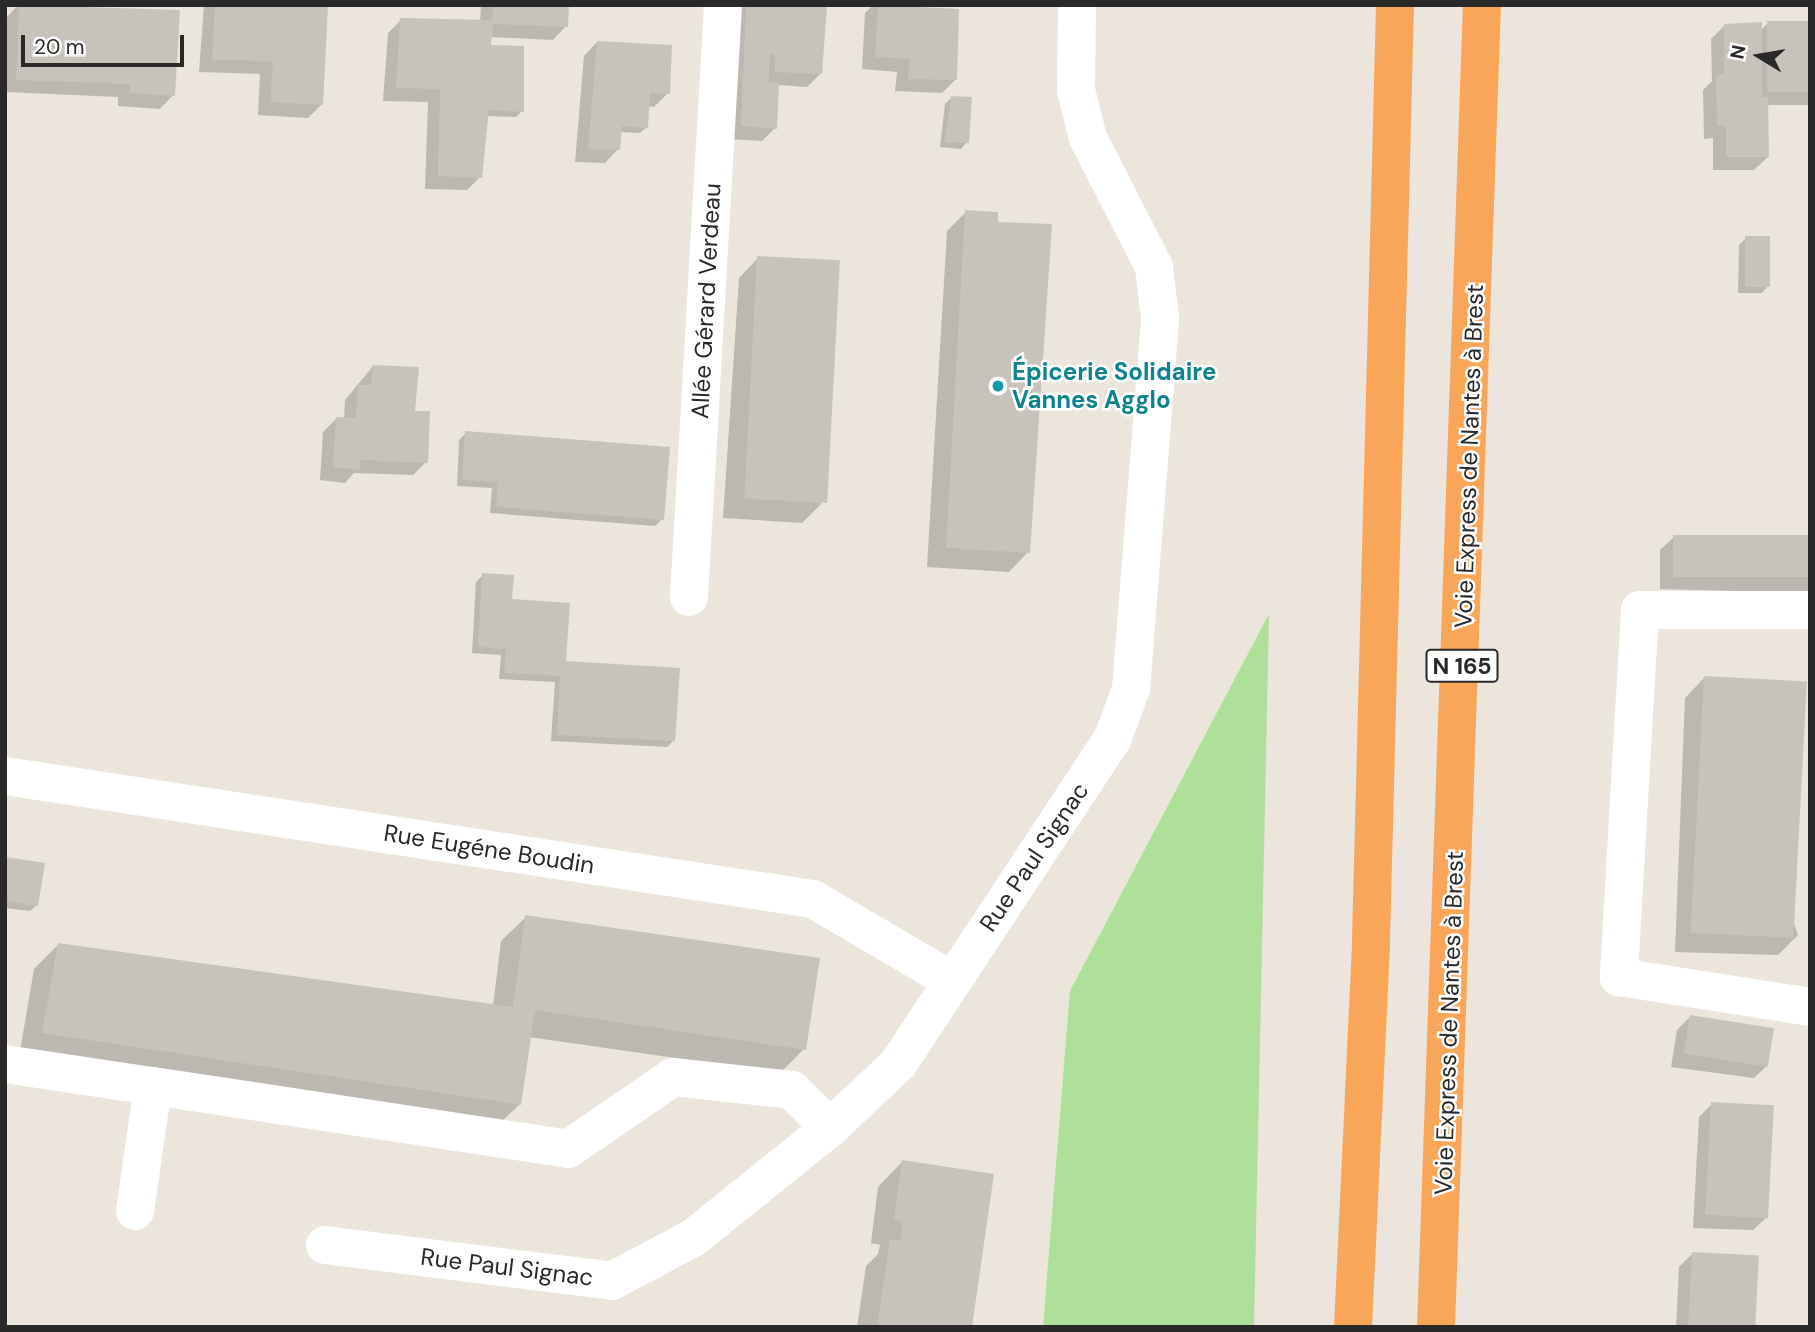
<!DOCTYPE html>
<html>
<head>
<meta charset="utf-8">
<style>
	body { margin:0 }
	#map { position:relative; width:1815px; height:1332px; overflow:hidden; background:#ebe5dc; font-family:"DM Sans",sans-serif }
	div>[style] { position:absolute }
	.green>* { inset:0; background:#aee099 }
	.shadow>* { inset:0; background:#0003 }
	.building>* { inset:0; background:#c7c3ba; transform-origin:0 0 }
	.minor>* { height:38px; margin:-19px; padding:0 19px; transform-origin:19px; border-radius:19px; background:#fff }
	.highway>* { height:38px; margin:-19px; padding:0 19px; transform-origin:19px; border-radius:19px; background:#f9a659 }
	.dots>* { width:19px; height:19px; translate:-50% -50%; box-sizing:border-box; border:4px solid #fff; border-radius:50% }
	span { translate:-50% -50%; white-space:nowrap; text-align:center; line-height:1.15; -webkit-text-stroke:5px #fff; paint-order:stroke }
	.shield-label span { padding:2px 5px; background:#fff; border:2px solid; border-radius:5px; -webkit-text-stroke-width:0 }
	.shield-label { font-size:23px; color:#292929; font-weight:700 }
	.street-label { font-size:24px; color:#292929 }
	.culture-label { font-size:24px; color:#0d838f; font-weight:700 }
	.left { translate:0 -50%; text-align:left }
	.frame { position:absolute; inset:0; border:7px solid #292929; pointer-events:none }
	.north { position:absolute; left:1724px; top:21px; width:70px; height:70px; -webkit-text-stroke:5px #fff; paint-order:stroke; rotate:281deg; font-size:19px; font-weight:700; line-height:28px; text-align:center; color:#292929 }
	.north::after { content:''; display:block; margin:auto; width:24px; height:32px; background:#292929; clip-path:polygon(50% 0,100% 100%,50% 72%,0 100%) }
	.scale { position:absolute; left:21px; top:35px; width:163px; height:32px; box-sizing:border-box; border:4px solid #292929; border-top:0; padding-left:9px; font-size:21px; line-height:24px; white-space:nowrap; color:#292929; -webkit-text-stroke:5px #fff; paint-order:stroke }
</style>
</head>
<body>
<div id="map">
	<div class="green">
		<i style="clip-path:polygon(1269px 614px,1254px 1327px,1043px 1327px,1070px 991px)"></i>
	</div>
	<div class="shadow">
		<i style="clip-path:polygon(18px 5px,178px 12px,173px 95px,160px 109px,118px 106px,118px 97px,5px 92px,7px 17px)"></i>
		<i style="clip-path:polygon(204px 5px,326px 5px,322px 104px,308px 118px,258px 115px,260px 74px,199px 72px)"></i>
		<i style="clip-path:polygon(481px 5px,567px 5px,566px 26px,553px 40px,490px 37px,489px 50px,522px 111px,516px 117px,485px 116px,480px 177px,467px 190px,425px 189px,428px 102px,383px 101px,388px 33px,401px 20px,480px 22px)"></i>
		<i style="clip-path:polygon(734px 5px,825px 5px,821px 73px,807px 87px,777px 85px,775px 128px,762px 141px,728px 139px)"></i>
		<i style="clip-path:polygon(873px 5px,915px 5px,956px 79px,942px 93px,895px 91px,897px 72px,862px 69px,865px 13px)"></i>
		<i style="clip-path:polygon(1768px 23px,1810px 38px,1810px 105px,1767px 105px,1768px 157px,1754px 170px,1713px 170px,1713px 138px,1704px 139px,1703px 90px,1712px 81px,1711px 39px,1725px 25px,1761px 30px)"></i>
		<i style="clip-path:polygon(597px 42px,668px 93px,654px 107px,648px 106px,647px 127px,640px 133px,619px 132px,618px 149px,605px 163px,575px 162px,584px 56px)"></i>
		<i style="clip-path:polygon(951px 98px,967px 142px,961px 149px,940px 147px,945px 104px)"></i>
		<i style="clip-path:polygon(966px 212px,1028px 552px,1009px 572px,927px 567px,947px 231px)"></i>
		<i style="clip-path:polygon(1746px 238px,1768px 286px,1762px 293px,1738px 293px,1739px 245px)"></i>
		<i style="clip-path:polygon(758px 258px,821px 504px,802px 523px,723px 518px,739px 278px)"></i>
		<i style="clip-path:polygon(373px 366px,413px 413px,426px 462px,413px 475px,354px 473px,345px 483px,320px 480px,323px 432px,336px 419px,344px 419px,345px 400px)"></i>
		<i style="clip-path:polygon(466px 433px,662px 519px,655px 526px,490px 513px,492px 488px,457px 486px,459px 440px)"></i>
		<i style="clip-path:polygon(1674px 537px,1810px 538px,1810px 593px,1660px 589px,1660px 550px)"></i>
		<i style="clip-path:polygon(483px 575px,564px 662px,673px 741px,667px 747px,551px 741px,555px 682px,499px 679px,501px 655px,472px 653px,476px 582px)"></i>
		<i style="clip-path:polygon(1704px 678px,1798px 935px,1778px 955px,1675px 952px,1685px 698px)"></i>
		<i style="clip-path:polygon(5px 859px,37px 905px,30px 911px,5px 908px)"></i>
		<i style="clip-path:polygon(526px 917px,804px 1049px,780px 1073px,529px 1037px,520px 1104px,495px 1128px,19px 1057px,34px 969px,58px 945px,493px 1006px,501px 941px)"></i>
		<i style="clip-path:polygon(1690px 1017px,1768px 1065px,1754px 1078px,1671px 1067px,1677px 1030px)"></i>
		<i style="clip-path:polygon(1712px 1104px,1767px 1217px,1753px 1230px,1693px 1228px,1699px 1117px)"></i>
		<i style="clip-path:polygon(902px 1162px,970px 1327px,857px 1327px,866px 1266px,878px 1254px,880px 1245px,871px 1243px,878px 1187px)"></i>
		<i style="clip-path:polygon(1692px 1254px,1752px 1327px,1676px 1327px,1679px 1267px)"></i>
	</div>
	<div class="building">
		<i style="clip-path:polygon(19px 5px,180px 10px,175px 96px,130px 93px,130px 84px,16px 80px)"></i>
		<i style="clip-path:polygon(215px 5px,328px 5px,323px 105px,270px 102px,273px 61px,212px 60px)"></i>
		<i style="clip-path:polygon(493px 5px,569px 5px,568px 27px,493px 24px,491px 45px,524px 46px,524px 112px,489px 110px,482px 178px,438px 176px,440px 89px,396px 88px,400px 18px,492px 20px)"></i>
		<i style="clip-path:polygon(746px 5px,827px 5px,822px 74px,775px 72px,775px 55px,770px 54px,769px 82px,779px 83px,777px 129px,741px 126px)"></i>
		<i style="clip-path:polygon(878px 5px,959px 9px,957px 80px,908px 79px,910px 59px,875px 57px)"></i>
		<i style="left:1767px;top:21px;width:42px;height:71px"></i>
		<i style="clip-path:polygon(1762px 22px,1762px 97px,1768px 97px,1769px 157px,1726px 157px,1726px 126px,1717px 126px,1716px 75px,1724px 74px,1724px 24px)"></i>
		<i style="clip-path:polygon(597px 41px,672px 45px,670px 94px,650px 93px,648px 128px,622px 126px,620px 150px,588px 149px)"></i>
		<i style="clip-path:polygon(951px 96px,972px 97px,969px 143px,945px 142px)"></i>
		<i style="clip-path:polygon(965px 210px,998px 212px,998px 222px,1052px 224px,1030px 553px,946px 548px)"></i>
		<i style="left:1745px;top:236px;width:25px;height:51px"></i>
		<i style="left:757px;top:256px;width:83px;height:243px;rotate:3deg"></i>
		<i style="clip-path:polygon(373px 365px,419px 367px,415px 411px,430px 411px,428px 463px,361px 460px,360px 470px,333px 467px,336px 417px,356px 418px,358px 385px,371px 385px)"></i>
		<i style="clip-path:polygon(465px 431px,670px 447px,664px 520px,496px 507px,498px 482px,462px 480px)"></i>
		<i style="left:1673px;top:535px;width:137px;height:42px"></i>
		<i style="clip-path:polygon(482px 573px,514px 575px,512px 599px,570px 603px,566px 661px,680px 668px,675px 741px,557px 735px,560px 676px,504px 673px,506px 649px,478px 647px)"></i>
		<i style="left:1704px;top:676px;width:103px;height:257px;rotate:3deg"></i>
		<i style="clip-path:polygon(5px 857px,45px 863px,38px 906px,5px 901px)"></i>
		<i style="clip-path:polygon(525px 915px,820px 958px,806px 1050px,535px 1010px,521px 1105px,42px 1033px,58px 943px,513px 1007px)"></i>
		<i style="left:1690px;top:1015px;width:85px;height:39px;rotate:9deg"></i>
		<i style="left:1711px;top:1102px;width:63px;height:113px;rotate:3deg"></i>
		<i style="clip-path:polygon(902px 1160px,994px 1174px,972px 1327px,877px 1327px,890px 1239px,900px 1241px,903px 1221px,894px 1220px)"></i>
		<i style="left:1692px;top:1252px;width:67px;height:75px;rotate:3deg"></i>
	</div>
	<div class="minor">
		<i style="left:689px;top:597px;width:593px;rotate:-86.71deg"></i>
		<i style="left:1810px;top:610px;width:170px;rotate:180deg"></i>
		<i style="left:1640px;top:610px;width:368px;rotate:93.3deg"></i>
		<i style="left:1619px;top:977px;width:193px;rotate:8.9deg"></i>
		<i style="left:5px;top:776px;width:817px;rotate:8.66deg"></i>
		<i style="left:813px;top:899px;width:161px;rotate:30.5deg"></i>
		<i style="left:5px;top:1064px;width:150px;rotate:8.5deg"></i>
		<i style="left:135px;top:1211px;width:126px;rotate:-81.8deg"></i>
		<i style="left:153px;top:1086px;width:420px;rotate:8.6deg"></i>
		<i style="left:568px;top:1149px;width:127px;rotate:-34.4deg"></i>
		<i style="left:673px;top:1077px;width:120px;rotate:6.2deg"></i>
		<i style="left:792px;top:1090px;width:54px;rotate:45deg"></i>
		<i style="left:325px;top:1245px;width:289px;rotate:7.1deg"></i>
		<i style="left:612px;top:1281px;width:92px;rotate:-28deg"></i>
		<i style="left:693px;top:1238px;width:176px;rotate:-38.8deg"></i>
		<i style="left:830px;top:1128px;width:93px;rotate:-43.3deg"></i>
		<i style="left:898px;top:1064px;width:388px;rotate:-56.6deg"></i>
		<i style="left:1112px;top:740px;width:54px;rotate:-69.6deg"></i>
		<i style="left:1131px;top:689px;width:372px;rotate:-85.5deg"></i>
		<i style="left:1160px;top:318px;width:51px;rotate:-96.7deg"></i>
		<i style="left:1154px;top:267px;width:145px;rotate:-117.1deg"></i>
		<i style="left:1088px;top:138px;width:49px;rotate:-104deg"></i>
		<i style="left:1076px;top:90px;width:85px;rotate:-89.3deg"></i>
	</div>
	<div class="highway">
		<i style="left:1353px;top:1327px;width:386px;rotate:-87.3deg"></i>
		<i style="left:1371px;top:941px;width:936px;rotate:-88.53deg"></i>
		<i style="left:1436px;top:1327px;width:1323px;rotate:-88.01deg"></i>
	</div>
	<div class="dots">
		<i style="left:998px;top:386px;background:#0f9aa8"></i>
	</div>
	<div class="shield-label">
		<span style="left:1462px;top:666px">N 165</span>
	</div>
	<div class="street-label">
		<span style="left:706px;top:301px;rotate:-87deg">Allée Gérard Verdeau</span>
		<span style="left:1469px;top:456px;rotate:-88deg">Voie Express de Nantes à Brest</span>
		<span style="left:489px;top:849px;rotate:9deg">Rue Eugéne Boudin</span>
		<span style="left:1034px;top:857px;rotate:-56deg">Rue Paul Signac</span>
		<span style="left:1449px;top:1023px;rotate:-88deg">Voie Express de Nantes à Brest</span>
		<span style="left:507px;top:1267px;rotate:7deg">Rue Paul Signac</span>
	</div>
	<div class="culture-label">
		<span class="left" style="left:1012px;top:386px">Épicerie Solidaire<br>Vannes Agglo</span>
	</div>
	<div class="frame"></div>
	<div class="north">N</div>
	<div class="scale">20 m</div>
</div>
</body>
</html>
